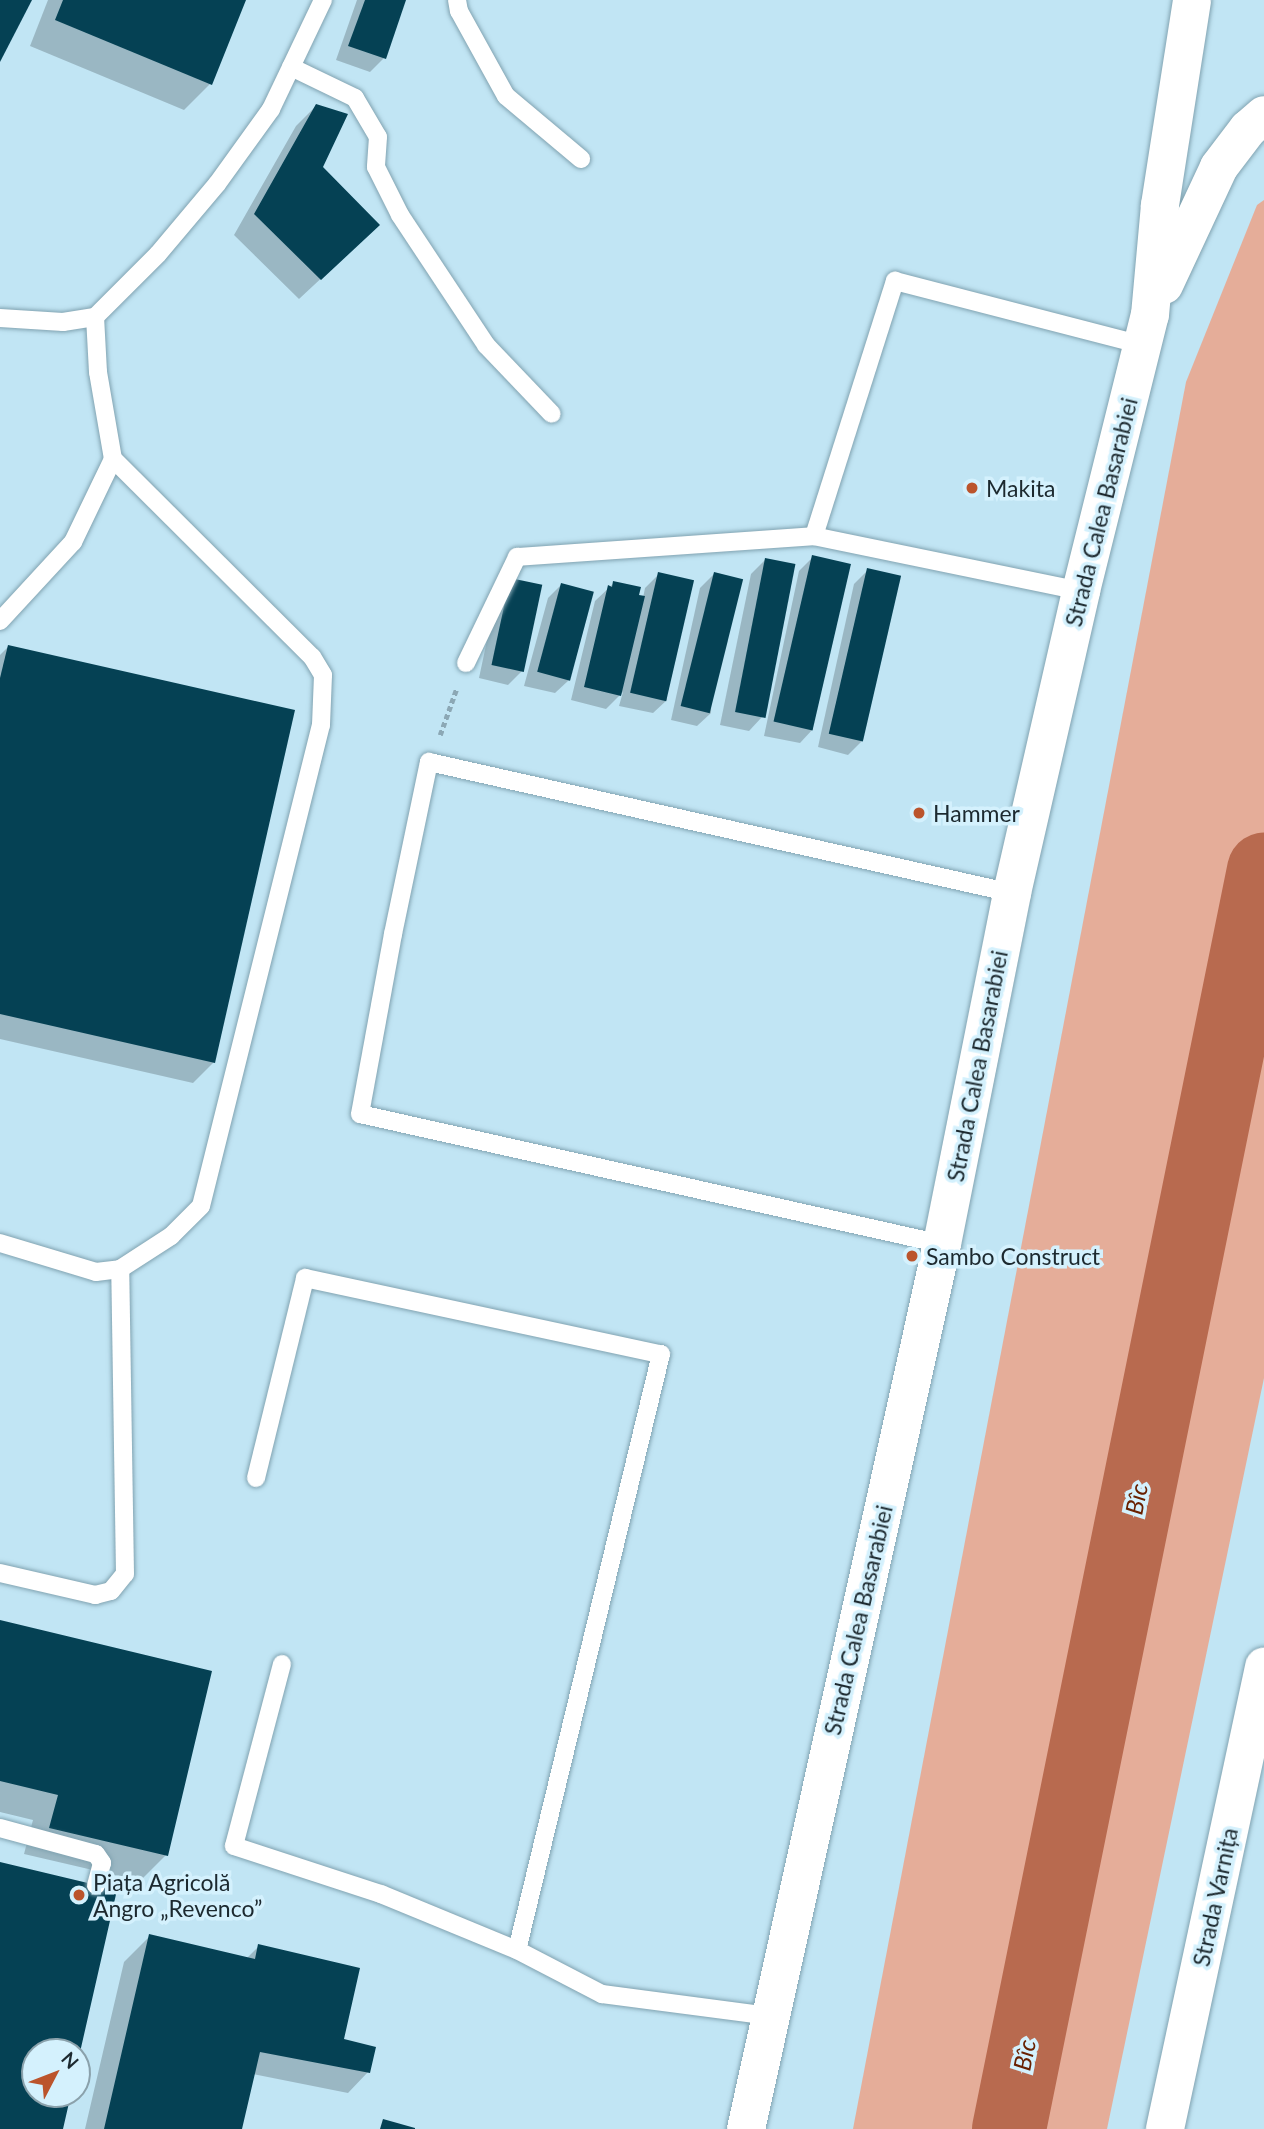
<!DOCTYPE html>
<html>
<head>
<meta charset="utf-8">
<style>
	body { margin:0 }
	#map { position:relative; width:1264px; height:2129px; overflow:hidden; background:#c1e5f4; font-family:Lato,sans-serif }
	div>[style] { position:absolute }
	.green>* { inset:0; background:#e5ad99 }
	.shadow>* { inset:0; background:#0003 }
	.river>* { height:74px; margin:-37px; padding:0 37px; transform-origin:37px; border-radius:37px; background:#b86a4f }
	.building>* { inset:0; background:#054154; transform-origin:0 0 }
	.path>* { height:4.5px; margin-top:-2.25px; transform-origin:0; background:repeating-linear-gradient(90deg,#8ca8b5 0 5px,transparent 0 8.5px) }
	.roads { filter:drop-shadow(0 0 2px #81a3b1) drop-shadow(0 0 2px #81a3b1) }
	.lane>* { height:18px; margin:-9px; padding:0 9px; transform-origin:9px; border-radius:9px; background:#fff }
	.secondary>* { height:38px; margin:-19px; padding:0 19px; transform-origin:19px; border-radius:19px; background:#fff }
	.primary>* { height:38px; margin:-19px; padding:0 19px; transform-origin:19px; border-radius:19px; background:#fff }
	.dots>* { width:19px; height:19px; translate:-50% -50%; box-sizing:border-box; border:4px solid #d4f1fd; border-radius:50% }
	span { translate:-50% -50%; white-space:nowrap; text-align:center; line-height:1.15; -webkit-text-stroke:7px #d4f1fd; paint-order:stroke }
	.poi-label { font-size:23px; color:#1c292f }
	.left { translate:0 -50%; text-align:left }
	.street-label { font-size:23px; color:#1c292f }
	.water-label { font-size:24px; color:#682000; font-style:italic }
	.north { position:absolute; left:21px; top:2038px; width:70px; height:70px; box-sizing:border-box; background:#d4f1fd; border:2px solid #8aa1ab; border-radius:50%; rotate:48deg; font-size:19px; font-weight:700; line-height:28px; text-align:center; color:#1c292f }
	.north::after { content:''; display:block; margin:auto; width:24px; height:32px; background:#bb542c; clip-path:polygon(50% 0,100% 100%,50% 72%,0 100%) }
</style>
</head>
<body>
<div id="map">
	<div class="green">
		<i style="clip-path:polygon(1264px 200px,1264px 1378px,1107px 2129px,853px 2129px,1186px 382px,1257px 205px)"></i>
	</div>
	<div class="shadow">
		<i style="clip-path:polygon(48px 0,244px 0,210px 84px,184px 110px,30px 46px)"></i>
		<i style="clip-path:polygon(357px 0,405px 0,384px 58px,370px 72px,336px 60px)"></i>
		<i style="clip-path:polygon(316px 106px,321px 168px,357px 245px,299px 299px,234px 235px,296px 126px)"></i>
		<i style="clip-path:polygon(813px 557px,813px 729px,800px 743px,764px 736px,799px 571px)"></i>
		<i style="clip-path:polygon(765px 560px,762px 717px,749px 731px,720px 725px,751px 574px)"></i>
		<i style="clip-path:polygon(868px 570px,862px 741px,848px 755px,818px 747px,854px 584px)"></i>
		<i style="clip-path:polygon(659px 574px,667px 700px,653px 713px,619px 706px,623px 692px,606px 709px,571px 700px,595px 601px,614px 583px,643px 598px,645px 588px)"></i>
		<i style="clip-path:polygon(714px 574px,711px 713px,697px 726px,671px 720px,700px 588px)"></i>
		<i style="clip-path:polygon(511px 580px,522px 671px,508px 685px,479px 678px,497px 593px)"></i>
		<i style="clip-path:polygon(562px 584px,569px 680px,555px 693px,524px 686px,548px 598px)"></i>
		<i style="clip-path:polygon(8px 647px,214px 1062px,193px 1083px,0 1039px,0 655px)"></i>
		<i style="clip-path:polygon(0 1622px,166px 1855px,140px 1881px,24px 1854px,33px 1820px,0 1812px)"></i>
		<i style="clip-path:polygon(150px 1936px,246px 1959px,259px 1946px,368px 2072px,348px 2093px,253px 2074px,240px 2129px,85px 2129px,124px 1962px)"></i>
	</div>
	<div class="river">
		<i style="left:1009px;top:2129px;width:1285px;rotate:-78.55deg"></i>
	</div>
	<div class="building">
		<i style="clip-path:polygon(0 0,32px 0,0 62px)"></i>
		<i style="clip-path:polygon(63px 0,246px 0,212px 85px,55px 20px)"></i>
		<i style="clip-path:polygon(365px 0,406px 0,386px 59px,348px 46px)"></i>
		<i style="clip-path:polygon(316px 104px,348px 114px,323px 167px,380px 225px,321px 280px,254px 214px)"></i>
		<i style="left:812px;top:555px;width:40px;height:171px;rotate:13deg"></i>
		<i style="left:765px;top:558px;width:31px;height:157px;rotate:11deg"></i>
		<i style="left:867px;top:568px;width:35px;height:170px;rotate:13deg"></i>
		<i style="left:658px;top:572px;width:37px;height:124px;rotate:13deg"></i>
		<i style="left:714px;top:572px;width:30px;height:138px;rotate:14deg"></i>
		<i style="left:510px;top:578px;width:33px;height:89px;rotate:12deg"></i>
		<i style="clip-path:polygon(613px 581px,641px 587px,639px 595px,645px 596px,621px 696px,584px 687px,608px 585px,612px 587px)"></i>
		<i style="left:561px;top:583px;width:34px;height:92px;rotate:15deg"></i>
		<i style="clip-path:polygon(8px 645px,295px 710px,215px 1063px,0 1014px,0 678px)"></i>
		<i style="clip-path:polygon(0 1620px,212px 1671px,168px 1856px,49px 1828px,58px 1795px,0 1781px)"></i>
		<i style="clip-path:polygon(0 1862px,117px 1890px,78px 2061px,77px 2052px,35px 2052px,35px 2094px,71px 2094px,63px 2129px,0 2129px)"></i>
		<i style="clip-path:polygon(149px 1934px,255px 1959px,258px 1944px,360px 1968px,344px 2039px,376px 2047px,370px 2073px,260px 2052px,242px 2129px,104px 2129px)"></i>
		<i style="clip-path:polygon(383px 2119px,415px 2128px,415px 2129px,380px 2129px)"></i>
	</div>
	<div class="path">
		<i style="left:440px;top:735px;width:48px;rotate:-70.4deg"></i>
	</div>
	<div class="roads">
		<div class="lane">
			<i style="left:457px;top:0;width:11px;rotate:80deg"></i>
			<i style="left:459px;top:11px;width:97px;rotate:61.1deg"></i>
			<i style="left:506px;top:96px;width:98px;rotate:40deg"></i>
			<i style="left:291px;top:67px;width:71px;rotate:25.8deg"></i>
			<i style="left:355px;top:98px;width:45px;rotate:59.5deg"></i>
			<i style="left:378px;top:137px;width:30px;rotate:94deg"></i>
			<i style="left:376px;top:167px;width:54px;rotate:63.4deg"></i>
			<i style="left:400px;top:215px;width:156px;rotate:56.5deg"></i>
			<i style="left:486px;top:345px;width:95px;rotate:46.3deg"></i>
			<i style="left:0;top:318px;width:63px;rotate:3.6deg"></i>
			<i style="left:63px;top:322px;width:32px;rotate:-9deg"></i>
			<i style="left:95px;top:317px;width:89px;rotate:-45deg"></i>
			<i style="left:158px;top:254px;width:92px;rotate:-49.9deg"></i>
			<i style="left:217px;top:184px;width:92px;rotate:-54.2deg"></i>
			<i style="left:271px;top:109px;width:121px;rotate:-64.5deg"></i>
			<i style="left:1081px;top:591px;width:273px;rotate:-168.4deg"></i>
			<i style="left:814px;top:536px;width:268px;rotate:-72.4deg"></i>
			<i style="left:895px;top:281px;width:255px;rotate:14.5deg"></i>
			<i style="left:0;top:621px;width:108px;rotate:-47.3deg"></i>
			<i style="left:73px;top:542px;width:92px;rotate:-64.3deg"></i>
			<i style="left:113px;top:459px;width:88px;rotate:-99.8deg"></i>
			<i style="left:98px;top:372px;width:55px;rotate:-93.1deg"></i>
			<i style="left:466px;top:663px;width:118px;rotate:-64.3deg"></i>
			<i style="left:517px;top:557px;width:298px;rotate:-4deg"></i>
			<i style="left:0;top:1243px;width:100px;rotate:16.8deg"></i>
			<i style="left:96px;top:1272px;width:24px;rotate:-7deg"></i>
			<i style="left:120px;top:1269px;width:61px;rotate:-32.9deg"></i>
			<i style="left:171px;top:1236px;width:42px;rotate:-45deg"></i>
			<i style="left:201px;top:1206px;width:496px;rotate:-76deg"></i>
			<i style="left:321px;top:725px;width:50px;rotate:-87.7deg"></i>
			<i style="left:323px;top:675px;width:21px;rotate:-121deg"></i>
			<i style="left:312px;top:657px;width:281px;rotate:-135.1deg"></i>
			<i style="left:942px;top:1244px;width:596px;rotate:-167.41deg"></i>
			<i style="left:360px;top:1114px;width:183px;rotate:-79.6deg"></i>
			<i style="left:393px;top:934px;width:176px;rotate:-78.2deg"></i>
			<i style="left:429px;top:762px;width:598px;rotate:12.66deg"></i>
			<i style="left:256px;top:1478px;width:206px;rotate:-76.2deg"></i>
			<i style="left:305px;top:1278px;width:364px;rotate:12.1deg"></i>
			<i style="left:661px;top:1354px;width:613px;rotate:103.58deg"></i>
			<i style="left:0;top:1573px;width:98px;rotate:13deg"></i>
			<i style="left:95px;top:1595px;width:16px;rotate:-14deg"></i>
			<i style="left:111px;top:1591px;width:22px;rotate:-51deg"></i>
			<i style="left:125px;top:1574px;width:305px;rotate:-90.9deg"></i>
			<i style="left:282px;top:1664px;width:188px;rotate:104.8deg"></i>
			<i style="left:234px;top:1846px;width:155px;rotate:18.1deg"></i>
			<i style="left:381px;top:1894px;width:147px;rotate:22.4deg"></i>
			<i style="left:517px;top:1950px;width:96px;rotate:27.4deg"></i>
			<i style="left:602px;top:1994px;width:168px;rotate:7.5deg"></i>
			<i style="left:0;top:1828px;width:99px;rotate:15.2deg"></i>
			<i style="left:96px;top:1854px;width:11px;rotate:56deg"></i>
			<i style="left:102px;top:1863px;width:23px;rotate:105deg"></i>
		</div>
		<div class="secondary">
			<i style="left:1165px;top:2129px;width:473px;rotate:-77.9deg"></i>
		</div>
		<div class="primary">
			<i style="left:1164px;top:285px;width:130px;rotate:-65deg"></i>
			<i style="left:1219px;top:167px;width:48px;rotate:-52.7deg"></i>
			<i style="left:1248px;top:129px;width:21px;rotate:-41deg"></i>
			<i style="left:746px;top:2129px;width:906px;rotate:-77.51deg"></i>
			<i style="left:942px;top:1244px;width:358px;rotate:-78.7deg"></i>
			<i style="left:1012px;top:893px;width:310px;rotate:-77.1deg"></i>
			<i style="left:1081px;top:591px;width:284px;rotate:-76deg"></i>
			<i style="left:1150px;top:315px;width:110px;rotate:-84.8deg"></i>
			<i style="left:1160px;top:205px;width:207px;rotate:-81.1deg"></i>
		</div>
	</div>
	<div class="dots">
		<i style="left:972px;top:488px;background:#bb542c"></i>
		<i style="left:919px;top:813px;background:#bb542c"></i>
		<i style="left:912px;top:1256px;background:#bb542c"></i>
		<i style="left:79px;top:1895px;background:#bb542c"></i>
	</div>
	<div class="poi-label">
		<span class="left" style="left:986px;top:488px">Makita</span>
		<span class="left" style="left:933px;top:813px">Hammer</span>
		<span class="left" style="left:926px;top:1256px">Sambo Construct</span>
		<span class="left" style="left:93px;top:1895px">Piața Agricolă<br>Angro „Revenco”</span>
	</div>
	<div class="street-label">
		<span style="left:1101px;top:512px;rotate:-76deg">Strada Calea Basarabiei</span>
		<span style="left:977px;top:1066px;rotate:-79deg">Strada Calea Basarabiei</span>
		<span style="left:858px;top:1620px;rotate:-77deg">Strada Calea Basarabiei</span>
		<span style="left:1215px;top:1897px;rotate:-78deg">Strada Varnița</span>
	</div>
	<div class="water-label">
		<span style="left:1136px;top:1499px;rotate:-79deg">Bîc</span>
		<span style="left:1024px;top:2055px;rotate:-79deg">Bîc</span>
	</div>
	<div class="north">N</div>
</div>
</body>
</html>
